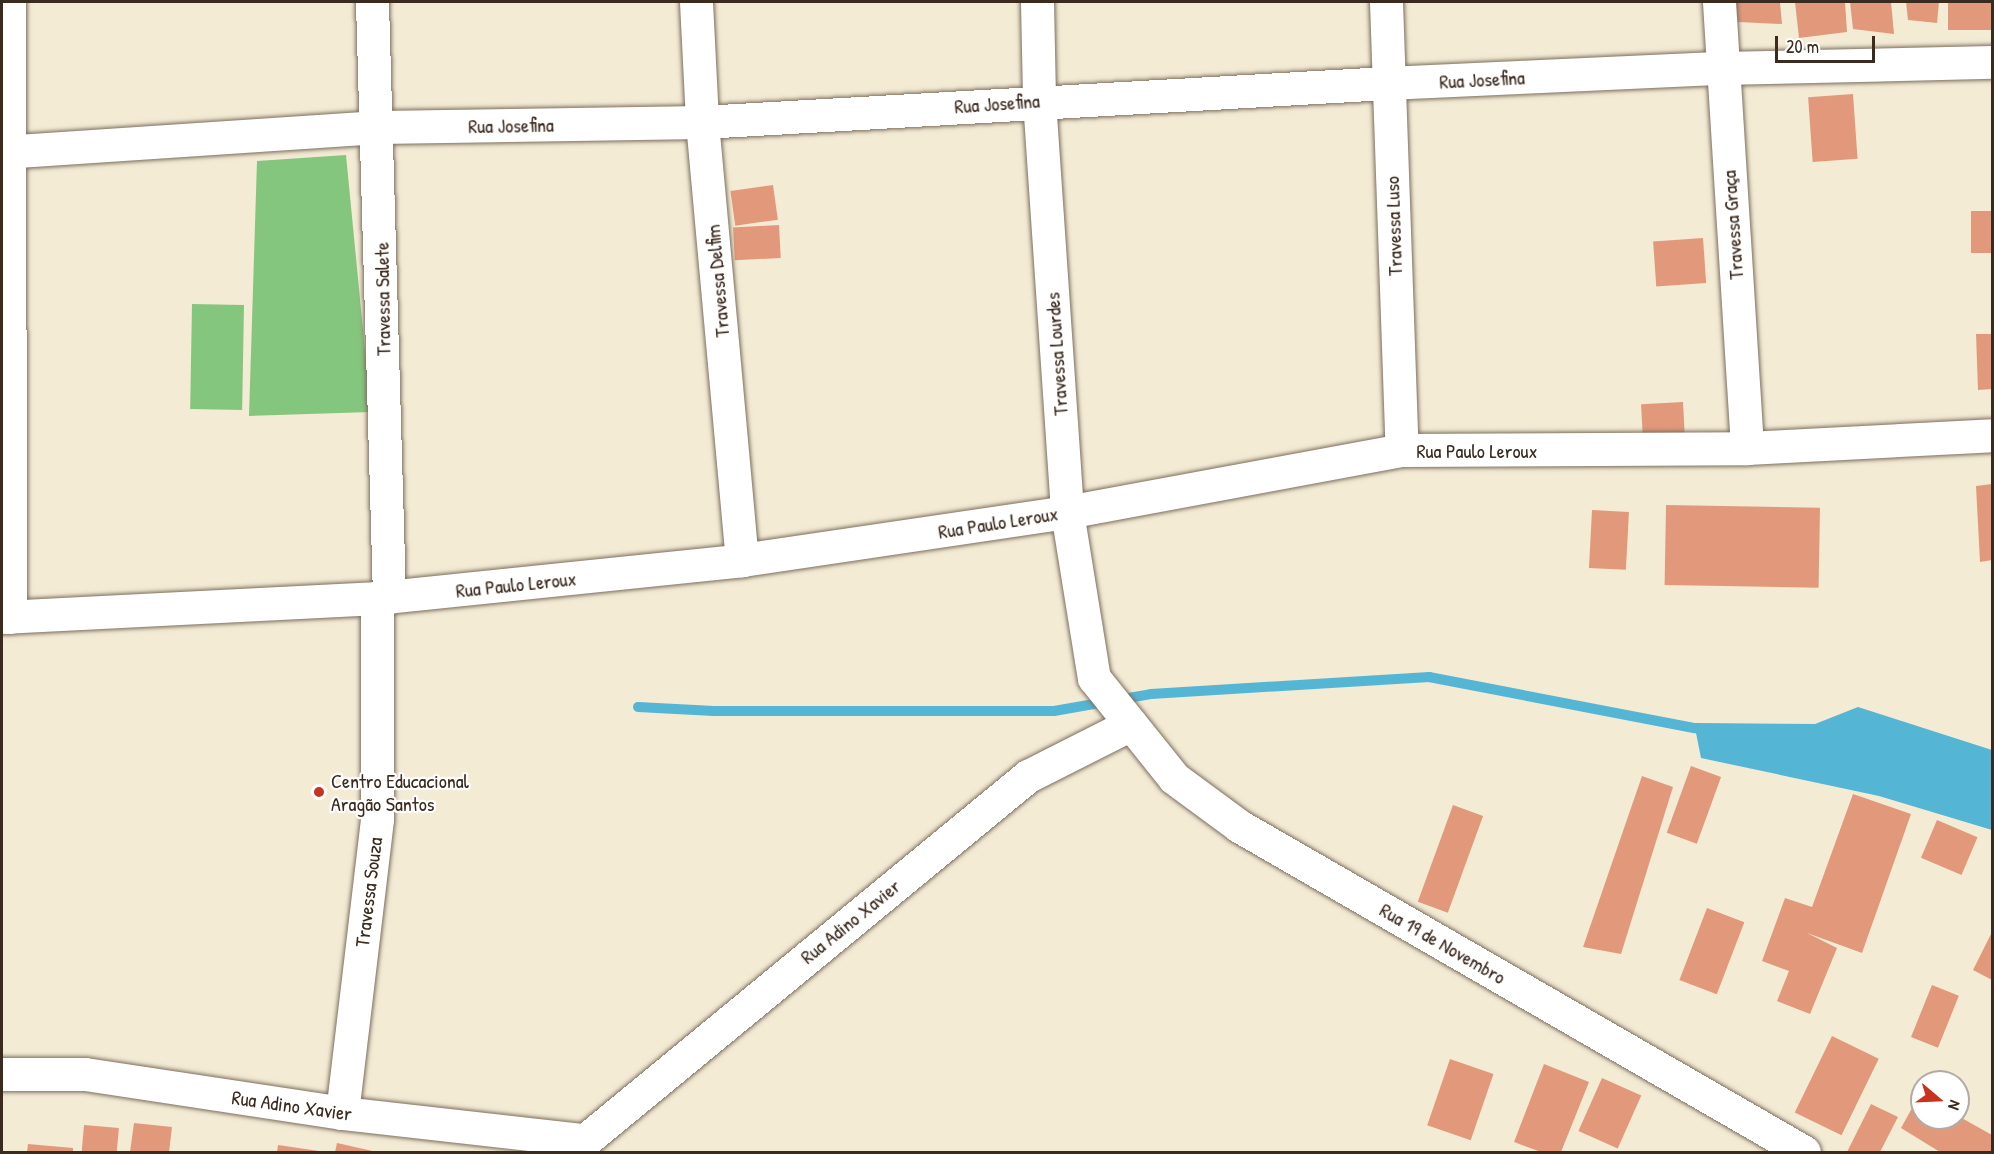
<!DOCTYPE html>
<html>
<head>
<meta charset="utf-8">
<style>
	body { margin:0 }
	#map { position:relative; width:1994px; height:1154px; overflow:hidden; background:#f4ebd5; font-family:"Patrick Hand",sans-serif }
	div>[style] { position:absolute }
	.green>* { inset:0; background:#85c67e; transform-origin:0 0 }
	.water>* { inset:0; background:#55b5d4 }
	.stream>* { height:10px; margin:-5px; padding:0 5px; transform-origin:5px; border-radius:5px; background:#55b5d4 }
	.building>* { inset:0; background:#e2997b; transform-origin:0 0 }
	.roads { filter:drop-shadow(0 0 2px #7c6e5e) drop-shadow(0 0 2px #7c6e5e) }
	.minor>* { height:33px; margin:-16.5px; padding:0 16.5px; transform-origin:16.5px; border-radius:16.5px; background:#fff }
	.tertiary>* { height:33px; margin:-16.5px; padding:0 16.5px; transform-origin:16.5px; border-radius:16.5px; background:#fff }
	.dots>* { width:16px; height:16px; translate:-50% -50%; box-sizing:border-box; border:3px solid #fff; border-radius:50% }
	span { translate:-50% -50%; white-space:nowrap; text-align:center; line-height:1.15; -webkit-text-stroke:4.5px #fff; paint-order:stroke }
	.street-label { font-size:20px; color:#3b2a1e }
	.poi-label { font-size:20px; color:#3b2a1e }
	.left { translate:0 -50%; text-align:left }
	.frame { position:absolute; inset:0; border:3px solid #3b2a1e; pointer-events:none }
	.north { position:absolute; left:1910px; top:1070px; width:60px; height:60px; box-sizing:border-box; background:#fff; border:2px solid #b1aaa5; border-radius:50%; rotate:109deg; font-size:16px; font-weight:700; line-height:24px; text-align:center; color:#3b2a1e }
	.north::after { content:''; display:block; margin:auto; width:21px; height:27px; background:#c8321e; clip-path:polygon(50% 0,100% 100%,50% 72%,0 100%) }
	.scale { position:absolute; left:1775px; top:36px; width:100px; height:27px; box-sizing:border-box; border:3px solid #3b2a1e; border-top:0; padding-left:8px; font-size:18px; line-height:21px; white-space:nowrap; color:#3b2a1e; -webkit-text-stroke:4px #fff; paint-order:stroke }
</style>
</head>
<body>
<div id="map">
	<div class="green">
		<i style="clip-path:polygon(346px 155px,371px 412px,249px 416px,257px 161px)"></i>
		<i style="left:192px;top:304px;width:52px;height:105px;rotate:1deg"></i>
	</div>
	<div class="water">
		<i style="clip-path:polygon(1858px 707px,1992px 750px,1992px 830px,1879px 796px,1701px 758px,1695px 728px,1810px 726px)"></i>
	</div>
	<div class="stream">
		<i style="left:638px;top:707px;width:76px;rotate:3deg"></i>
		<i style="left:714px;top:711px;width:340px"></i>
		<i style="left:1054px;top:711px;width:98px;rotate:-9.9deg"></i>
		<i style="left:1151px;top:694px;width:279px;rotate:-3.5deg"></i>
		<i style="left:1429px;top:677px;width:271px;rotate:10.9deg"></i>
		<i style="left:1695px;top:728px;width:123px;rotate:0.5deg"></i>
	</div>
	<div class="building">
		<i style="clip-path:polygon(1735px 2px,1780px 2px,1782px 24px,1738px 22px)"></i>
		<i style="clip-path:polygon(1795px 2px,1845px 2px,1847px 32px,1799px 38px)"></i>
		<i style="clip-path:polygon(1850px 2px,1891px 2px,1894px 34px,1853px 29px)"></i>
		<i style="clip-path:polygon(1906px 2px,1939px 2px,1937px 23px,1908px 20px)"></i>
		<i style="left:1948px;top:2px;width:43px;height:28px"></i>
		<i style="left:1853px;top:94px;width:65px;height:45px;rotate:86deg"></i>
		<i style="left:773px;top:185px;width:35px;height:43px;rotate:82deg"></i>
		<i style="left:1992px;top:211px;width:42px;height:21px;rotate:90deg"></i>
		<i style="left:779px;top:225px;width:33px;height:46px;rotate:87deg"></i>
		<i style="left:1703px;top:238px;width:45px;height:50px;rotate:86deg"></i>
		<i style="clip-path:polygon(1976px 334px,1992px 334px,1992px 389px,1978px 390px)"></i>
		<i style="left:1683px;top:402px;width:34px;height:42px;rotate:87deg"></i>
		<i style="clip-path:polygon(1992px 484px,1992px 560px,1980px 562px,1976px 486px)"></i>
		<i style="left:1666px;top:505px;width:154px;height:80px;rotate:1deg"></i>
		<i style="left:1592px;top:510px;width:37px;height:58px;rotate:3deg"></i>
		<i style="left:1691px;top:766px;width:32px;height:71px;rotate:20deg"></i>
		<i style="clip-path:polygon(1642px 776px,1673px 787px,1621px 954px,1583px 947px)"></i>
		<i style="clip-path:polygon(1853px 794px,1911px 814px,1862px 953px,1807px 933px,1837px 948px,1810px 1014px,1777px 1001px,1789px 971px,1762px 961px,1785px 898px,1812px 907px)"></i>
		<i style="left:1453px;top:805px;width:32px;height:103px;rotate:20deg"></i>
		<i style="left:1937px;top:820px;width:44px;height:41px;rotate:23deg"></i>
		<i style="left:1707px;top:908px;width:40px;height:77px;rotate:21deg"></i>
		<i style="clip-path:polygon(1992px 932px,1992px 980px,1973px 970px)"></i>
		<i style="left:1932px;top:985px;width:29px;height:56px;rotate:22deg"></i>
		<i style="left:1832px;top:1036px;width:52px;height:85px;rotate:26deg"></i>
		<i style="left:1450px;top:1059px;width:46px;height:70px;rotate:19deg"></i>
		<i style="clip-path:polygon(1544px 1064px,1589px 1082px,1561px 1152px,1541px 1152px,1514px 1142px)"></i>
		<i style="left:1602px;top:1078px;width:43px;height:58px;rotate:24deg"></i>
		<i style="clip-path:polygon(1922px 1090px,1922px 1118px,1958px 1118px,1958px 1098px,1968px 1103px,1960px 1117px,1992px 1135px,1992px 1152px,1940px 1152px,1901px 1128px)"></i>
		<i style="clip-path:polygon(1871px 1104px,1898px 1117px,1880px 1152px,1847px 1152px)"></i>
		<i style="clip-path:polygon(134px 1123px,172px 1127px,169px 1152px,130px 1152px)"></i>
		<i style="left:84px;top:1125px;width:35px;height:27px;rotate:5deg"></i>
		<i style="clip-path:polygon(337px 1143px,377px 1152px,335px 1152px)"></i>
		<i style="clip-path:polygon(28px 1144px,73px 1148px,73px 1152px,27px 1152px)"></i>
		<i style="clip-path:polygon(278px 1145px,319px 1151px,319px 1152px,277px 1152px)"></i>
	</div>
	<div class="roads">
		<div class="minor">
			<i style="left:9px;top:2px;width:615px;rotate:89.91deg"></i>
			<i style="left:372px;top:2px;width:595px;rotate:88.36deg"></i>
			<i style="left:696px;top:2px;width:120px;rotate:87.1deg"></i>
			<i style="left:702px;top:122px;width:440px;rotate:84.8deg"></i>
			<i style="left:1037px;top:2px;width:98px;rotate:88.8deg"></i>
			<i style="left:1039px;top:100px;width:413px;rotate:86.1deg"></i>
			<i style="left:1067px;top:512px;width:168px;rotate:80.8deg"></i>
			<i style="left:1094px;top:678px;width:128px;rotate:51.3deg"></i>
			<i style="left:1174px;top:778px;width:81px;rotate:36.4deg"></i>
			<i style="left:1239px;top:826px;width:652px;rotate:29.98deg"></i>
			<i style="left:1386px;top:2px;width:448px;rotate:88deg"></i>
			<i style="left:1719px;top:2px;width:447px;rotate:86.4deg"></i>
			<i style="left:2px;top:152px;width:377px;rotate:-3.8deg"></i>
			<i style="left:378px;top:127px;width:324px;rotate:-0.9deg"></i>
			<i style="left:702px;top:122px;width:686px;rotate:-3.26deg"></i>
			<i style="left:1387px;top:83px;width:335px;rotate:-2.6deg"></i>
			<i style="left:1722px;top:68px;width:270px;rotate:-1.3deg"></i>
			<i style="left:2px;top:1074px;width:83px"></i>
			<i style="left:85px;top:1074px;width:260px;rotate:8.6deg"></i>
			<i style="left:342px;top:1113px;width:244px;rotate:6.4deg"></i>
			<i style="left:342px;top:1113px;width:296px;rotate:-83.2deg"></i>
			<i style="left:377px;top:819px;width:221px;rotate:-90deg"></i>
			<i style="left:571px;top:1152px;width:592px;rotate:-39.45deg"></i>
			<i style="left:1028px;top:776px;width:115px;rotate:-26.8deg"></i>
		</div>
		<div class="tertiary">
			<i style="left:2px;top:617px;width:375px;rotate:-2.9deg"></i>
			<i style="left:377px;top:598px;width:367px;rotate:-5.9deg"></i>
			<i style="left:742px;top:560px;width:329px;rotate:-8.4deg"></i>
			<i style="left:1067px;top:512px;width:341px;rotate:-10.5deg"></i>
			<i style="left:1402px;top:450px;width:345px;rotate:-0.3deg"></i>
			<i style="left:1747px;top:448px;width:245px;rotate:-3deg"></i>
		</div>
	</div>
	<div class="dots">
		<i style="left:319px;top:792px;background:#c8321e"></i>
	</div>
	<div class="street-label">
		<span style="left:1482px;top:79px;rotate:-3deg">Rua Josefina</span>
		<span style="left:997px;top:103px;rotate:-4deg">Rua Josefina</span>
		<span style="left:511px;top:125px;rotate:-1deg">Rua Josefina</span>
		<span style="left:1732px;top:225px;rotate:-94deg">Travessa Graça</span>
		<span style="left:1393px;top:226px;rotate:-92deg">Travessa Luso</span>
		<span style="left:717px;top:281px;rotate:-95deg">Travessa Delfim</span>
		<span style="left:382px;top:299px;rotate:-91deg">Travessa Salete</span>
		<span style="left:1056px;top:354px;rotate:-94deg">Travessa Lourdes</span>
		<span style="left:1477px;top:450px">Rua Paulo Leroux</span>
		<span style="left:998px;top:522px;rotate:-9deg">Rua Paulo Leroux</span>
		<span style="left:516px;top:584px;rotate:-6deg">Rua Paulo Leroux</span>
		<span style="left:368px;top:892px;rotate:-83deg">Travessa Souza</span>
		<span style="left:850px;top:921px;rotate:-39deg">Rua Adino Xavier</span>
		<span style="left:1443px;top:943px;rotate:30deg">Rua 19 de Novembro</span>
		<span style="left:292px;top:1105px;rotate:8deg">Rua Adino Xavier</span>
	</div>
	<div class="poi-label">
		<span class="left" style="left:331px;top:792px">Centro Educacional<br>Aragão Santos</span>
	</div>
	<div class="frame"></div>
	<div class="north">N</div>
	<div class="scale">20 m</div>
</div>
</body>
</html>
